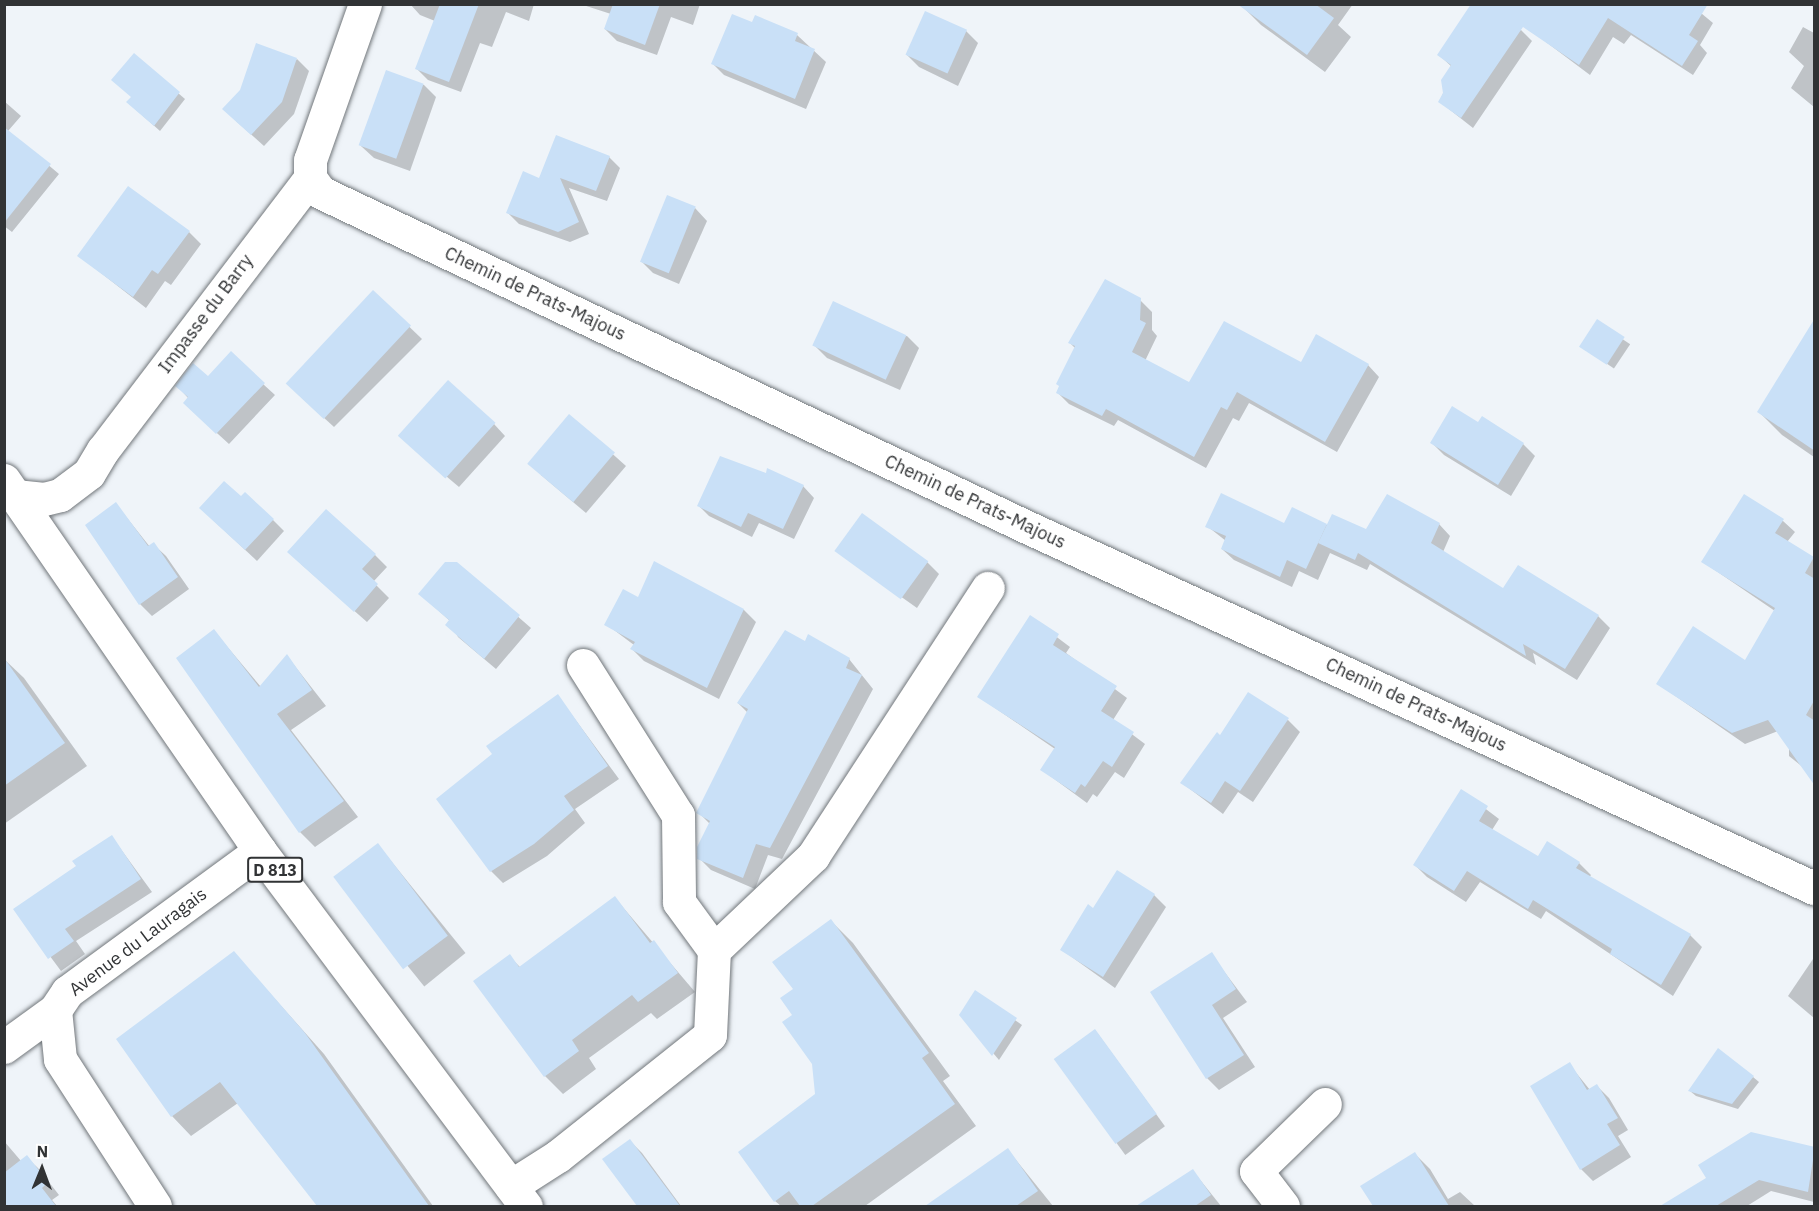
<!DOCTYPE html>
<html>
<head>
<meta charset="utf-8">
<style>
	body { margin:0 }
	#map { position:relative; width:1819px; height:1211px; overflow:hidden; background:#eff4f9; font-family:"IBM Plex Sans",sans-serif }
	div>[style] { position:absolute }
	.shadow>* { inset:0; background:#0003; transform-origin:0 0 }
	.building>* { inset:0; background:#c9e0f7; transform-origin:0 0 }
	.roads { filter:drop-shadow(0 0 2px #72777b) drop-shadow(0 0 2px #72777b) }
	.minor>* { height:33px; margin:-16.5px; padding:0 16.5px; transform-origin:16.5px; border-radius:16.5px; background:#fff }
	.major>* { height:33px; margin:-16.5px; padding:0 16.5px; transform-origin:16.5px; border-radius:16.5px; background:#fff }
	span { translate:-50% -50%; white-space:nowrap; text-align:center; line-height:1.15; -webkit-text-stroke:4.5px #fff; paint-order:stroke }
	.shield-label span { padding:2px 4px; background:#fff; border:2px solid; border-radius:4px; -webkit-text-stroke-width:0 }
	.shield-label { font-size:16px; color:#313335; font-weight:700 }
	.street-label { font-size:18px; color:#313335 }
	.frame { position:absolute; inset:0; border:6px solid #313335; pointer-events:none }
	.north { position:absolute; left:12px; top:1139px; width:60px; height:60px; -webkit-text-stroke:4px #fff; paint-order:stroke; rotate:1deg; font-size:16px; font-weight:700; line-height:24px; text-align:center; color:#313335 }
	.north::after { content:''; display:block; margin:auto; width:21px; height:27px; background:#313335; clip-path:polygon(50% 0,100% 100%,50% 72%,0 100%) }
</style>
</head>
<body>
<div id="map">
	<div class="shadow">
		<i style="clip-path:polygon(410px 4px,534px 4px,529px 21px,506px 12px,492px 47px,480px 43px,461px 92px,428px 80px,417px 69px,435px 21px,420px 15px)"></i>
		<i style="clip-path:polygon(580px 4px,700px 4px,693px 25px,671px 17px,657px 55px,617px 41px,605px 29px,611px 14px)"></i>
		<i style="clip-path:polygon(1246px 4px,1353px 4px,1338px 25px,1351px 37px,1325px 72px,1261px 25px,1244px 8px)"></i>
		<i style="clip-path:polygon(1531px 4px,1690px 4px,1713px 23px,1700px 45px,1707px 53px,1693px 75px,1631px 35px,1624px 44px,1613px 37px,1590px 75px,1538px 36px)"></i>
		<i style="clip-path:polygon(752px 24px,797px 35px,826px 62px,806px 109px,724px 75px,713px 64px)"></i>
		<i style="clip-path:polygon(1803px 27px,1814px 33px,1814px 107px,1791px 88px,1804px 66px,1789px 52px)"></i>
		<i style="clip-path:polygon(1521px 30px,1532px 41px,1473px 128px,1440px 102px,1452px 67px,1439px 55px)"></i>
		<i style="clip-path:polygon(966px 31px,978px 43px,958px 86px,919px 67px,907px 55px)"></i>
		<i style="clip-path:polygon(134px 55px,185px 99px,160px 131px,134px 108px)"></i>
		<i style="clip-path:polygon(297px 59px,309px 71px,294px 114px,264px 146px,236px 121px)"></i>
		<i style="clip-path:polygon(387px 72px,424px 85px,436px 97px,410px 171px,374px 158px,361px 146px)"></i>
		<i style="clip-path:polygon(4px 101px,21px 116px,8px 131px,59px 174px,12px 232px,4px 226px)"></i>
		<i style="clip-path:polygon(609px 157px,620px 168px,607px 201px,569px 188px,589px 234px,570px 242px,519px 224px,508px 213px,539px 180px)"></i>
		<i style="clip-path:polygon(695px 208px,707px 221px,679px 284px,653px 273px,641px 261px)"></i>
		<i style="clip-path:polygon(189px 232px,201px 244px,171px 285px,165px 281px,146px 308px,79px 256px)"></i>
		<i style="clip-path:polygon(373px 292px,422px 339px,334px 427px,299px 395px)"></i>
		<i style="clip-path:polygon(1140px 300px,1152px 312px,1152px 330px,1157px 336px,1145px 361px,1189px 384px,1301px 364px,1368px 365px,1379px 377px,1337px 452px,1249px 403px,1239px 421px,1233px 418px,1206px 468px,1118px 420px,1114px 426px,1069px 404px,1058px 393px,1076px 349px,1070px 343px)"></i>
		<i style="clip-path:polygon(1814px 321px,1814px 457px,1782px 435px,1759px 412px)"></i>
		<i style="left:1597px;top:322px;width:40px;height:29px;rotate:34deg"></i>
		<i style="clip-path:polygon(907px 336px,919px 348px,900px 390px,827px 358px,815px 346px)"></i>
		<i style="clip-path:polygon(208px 378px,263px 384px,275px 395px,229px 444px,196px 414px,189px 399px,177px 386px)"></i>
		<i style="clip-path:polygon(570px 416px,626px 466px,586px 513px,541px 475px)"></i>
		<i style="clip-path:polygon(494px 424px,505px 436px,459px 487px,414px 449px)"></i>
		<i style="clip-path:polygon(1478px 424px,1523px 444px,1535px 456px,1511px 496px,1444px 455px,1432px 443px)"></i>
		<i style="clip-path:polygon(803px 486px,814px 498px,794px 539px,759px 523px,752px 537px,709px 516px,698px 505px)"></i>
		<i style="clip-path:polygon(1745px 496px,1783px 521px,1795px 532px,1787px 542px,1814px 560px,1814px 776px,1789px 756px,1789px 747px,1778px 731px,1745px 744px,1658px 684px,1745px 662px,1775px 611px,1703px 562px)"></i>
		<i style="clip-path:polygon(116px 504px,150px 547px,153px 544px,166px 556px,189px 589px,152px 616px,140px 604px)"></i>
		<i style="clip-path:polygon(212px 519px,273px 520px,284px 531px,257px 561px)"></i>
		<i style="clip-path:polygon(1439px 524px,1450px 536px,1443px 552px,1503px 590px,1518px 567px,1598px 616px,1610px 628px,1577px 680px,1533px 653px,1536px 665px,1370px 564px,1367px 570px,1330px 553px,1318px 580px,1299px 571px,1292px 587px,1234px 560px,1222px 549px,1226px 541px,1207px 526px,1326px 525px,1366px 530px)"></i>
		<i style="clip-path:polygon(838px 552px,927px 562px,939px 574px,917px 608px)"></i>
		<i style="clip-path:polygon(375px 555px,387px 567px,373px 582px,389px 598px,367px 622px,301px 564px)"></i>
		<i style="clip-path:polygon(456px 563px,531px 628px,496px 669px,458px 637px,450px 621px,420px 594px)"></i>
		<i style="clip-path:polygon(654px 563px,744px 610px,756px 622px,719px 699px,644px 661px,632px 649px,634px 645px,606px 624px,639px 599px)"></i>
		<i style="clip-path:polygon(1030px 617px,1070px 647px,1066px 653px,1127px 698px,1113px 720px,1145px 744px,1124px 778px,1115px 772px,1097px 797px,1093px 794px,1087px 803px,1042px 770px,1055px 749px,979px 697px)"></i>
		<i style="clip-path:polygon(214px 631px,261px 687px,287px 656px,326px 706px,291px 730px,358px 817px,315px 847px,300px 832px)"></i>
		<i style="clip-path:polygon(805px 643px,849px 659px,873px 689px,782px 859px,768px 855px,755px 889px,711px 870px,699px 858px,710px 824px,698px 812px,748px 713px,738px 703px)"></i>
		<i style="clip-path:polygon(4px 659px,24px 678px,87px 766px,4px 824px)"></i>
		<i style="clip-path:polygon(558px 696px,619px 779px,575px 809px,585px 823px,547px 856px,503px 883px,491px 871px,494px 755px)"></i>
		<i style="clip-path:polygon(1288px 720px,1300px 732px,1253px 802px,1238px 792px,1223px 814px,1182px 783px,1220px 737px)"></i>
		<i style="clip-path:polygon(1462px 791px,1499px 819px,1492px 830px,1539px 858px,1579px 863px,1591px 875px,1589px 878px,1690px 935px,1702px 947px,1673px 996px,1546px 911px,1541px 919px,1480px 882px,1466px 902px,1427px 877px,1415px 865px)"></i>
		<i style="clip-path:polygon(112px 837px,152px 892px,76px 941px,85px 954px,61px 971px,15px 909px,78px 867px)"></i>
		<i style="left:378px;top:845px;width:139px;height:53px;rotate:51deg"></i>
		<i style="clip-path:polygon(1154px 895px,1166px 907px,1115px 988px,1062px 950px,1093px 910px)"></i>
		<i style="clip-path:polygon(615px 898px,695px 992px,657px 1019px,651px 1013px,589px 1058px,596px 1069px,563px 1094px,545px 1076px,509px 956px,521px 968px)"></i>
		<i style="clip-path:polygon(831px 921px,853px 943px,950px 1076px,943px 1081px,976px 1126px,865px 1206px,781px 1206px,775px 1201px,817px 1094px,814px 1064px,794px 1015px,795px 989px)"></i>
		<i style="clip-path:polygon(234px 953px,324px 1054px,433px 1206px,318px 1206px,238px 1103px,191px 1136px,172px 1116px)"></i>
		<i style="clip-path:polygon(1211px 954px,1247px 1002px,1223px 1018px,1255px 1067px,1219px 1090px,1207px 1078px,1152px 992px)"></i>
		<i style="clip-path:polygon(1813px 959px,1814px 960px,1814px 1018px,1788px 996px)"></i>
		<i style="clip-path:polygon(975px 992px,1022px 1025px,999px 1060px,961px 1015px)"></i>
		<i style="left:1095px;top:1030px;width:119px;height:49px;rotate:54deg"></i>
		<i style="clip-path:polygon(1569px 1064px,1590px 1090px,1597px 1086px,1609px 1098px,1628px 1130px,1618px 1136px,1631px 1157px,1593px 1181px,1581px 1169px)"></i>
		<i style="clip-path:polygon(1753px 1077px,1759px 1082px,1738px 1109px,1696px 1096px,1690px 1091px)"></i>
		<i style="clip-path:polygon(4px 1141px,21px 1161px,26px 1157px,38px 1168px,59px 1195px,52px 1200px,57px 1206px,4px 1206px)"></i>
		<i style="clip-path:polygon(630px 1141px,642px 1153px,681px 1206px,639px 1206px,605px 1159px)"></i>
		<i style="clip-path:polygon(1814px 1149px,1814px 1202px,1771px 1191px,1747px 1206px,1664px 1206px,1708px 1179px)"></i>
		<i style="clip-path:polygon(1008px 1150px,1053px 1206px,928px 1206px)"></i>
		<i style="clip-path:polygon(1415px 1154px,1430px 1169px,1448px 1199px,1460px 1192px,1475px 1206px,1375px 1206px,1363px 1187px)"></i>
		<i style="clip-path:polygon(1193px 1171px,1221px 1206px,1148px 1206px,1145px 1203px)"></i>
	</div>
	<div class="building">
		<i style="clip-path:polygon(440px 4px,479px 4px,449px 82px,415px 69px)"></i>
		<i style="clip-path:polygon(613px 4px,660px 4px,645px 45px,604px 29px)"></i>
		<i style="clip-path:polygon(1237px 4px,1315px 4px,1334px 18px,1307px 55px)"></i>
		<i style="clip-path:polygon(1471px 4px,1708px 4px,1689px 35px,1698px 41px,1682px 66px,1608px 18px,1579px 65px,1523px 27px,1461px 118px,1438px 102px,1443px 93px,1441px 80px,1451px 65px,1437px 55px)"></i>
		<i style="left:925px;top:11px;width:46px;height:48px;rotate:24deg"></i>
		<i style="clip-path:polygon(732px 14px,752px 22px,755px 15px,798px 33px,795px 41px,815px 49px,795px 99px,711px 64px)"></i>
		<i style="clip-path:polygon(256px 43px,297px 58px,282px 102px,251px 135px,222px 109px,240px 90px)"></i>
		<i style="clip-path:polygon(134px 53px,180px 92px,154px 126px,126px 102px,131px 97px,111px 80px)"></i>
		<i style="left:386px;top:70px;width:40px;height:80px;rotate:20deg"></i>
		<i style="clip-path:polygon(4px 127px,51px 164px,4px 223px)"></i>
		<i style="clip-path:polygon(556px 135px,610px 156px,596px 191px,560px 178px,579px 222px,558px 232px,506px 213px,523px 171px,539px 178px)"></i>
		<i style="clip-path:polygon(128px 186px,190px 231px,158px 274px,152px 270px,133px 297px,77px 256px)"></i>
		<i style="left:667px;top:195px;width:31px;height:72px;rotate:22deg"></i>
		<i style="clip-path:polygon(1105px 279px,1141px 298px,1140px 320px,1146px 323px,1132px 352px,1189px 382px,1224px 321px,1301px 362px,1316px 334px,1369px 364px,1325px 442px,1237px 392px,1227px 410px,1221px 407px,1194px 457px,1106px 409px,1102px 416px,1056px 393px,1059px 386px,1056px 384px,1075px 346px,1068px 343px)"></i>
		<i style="left:373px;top:290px;width:52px;height:128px;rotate:43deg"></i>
		<i style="left:833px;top:301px;width:81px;height:49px;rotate:25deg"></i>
		<i style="clip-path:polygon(1815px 318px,1815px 451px,1757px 412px)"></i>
		<i style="left:1597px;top:319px;width:33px;height:33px;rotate:33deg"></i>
		<i style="clip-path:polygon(231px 351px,265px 383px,216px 434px,183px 403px,188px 397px,175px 386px,193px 363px,208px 376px)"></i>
		<i style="left:448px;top:380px;width:64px;height:75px;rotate:42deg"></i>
		<i style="clip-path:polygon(1452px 406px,1478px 422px,1482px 416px,1524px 443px,1498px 485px,1430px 443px)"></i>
		<i style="left:569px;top:414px;width:60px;height:65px;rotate:40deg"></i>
		<i style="clip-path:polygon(720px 456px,766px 473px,767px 468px,804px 485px,783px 529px,748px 513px,741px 527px,697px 506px)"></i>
		<i style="clip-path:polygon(224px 481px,241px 496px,245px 492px,274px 519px,245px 550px,199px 508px)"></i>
		<i style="clip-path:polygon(1221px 493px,1284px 523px,1292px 507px,1327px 524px,1306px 569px,1287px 560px,1280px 577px,1221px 549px,1226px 536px,1205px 527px)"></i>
		<i style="clip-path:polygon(1387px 494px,1440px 523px,1431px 543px,1503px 588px,1518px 565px,1599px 615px,1565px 669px,1523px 644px,1526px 656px,1358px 553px,1355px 560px,1318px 543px,1332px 514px,1366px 529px)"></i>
		<i style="clip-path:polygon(1744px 494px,1784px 519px,1775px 533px,1814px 557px,1805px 573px,1815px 579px,1815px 699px,1806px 715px,1815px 721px,1815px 786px,1768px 720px,1732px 733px,1656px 684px,1693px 626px,1745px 660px,1775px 608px,1701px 562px)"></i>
		<i style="clip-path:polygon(116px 502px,148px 546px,154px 542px,178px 577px,139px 605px,85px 525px)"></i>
		<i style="clip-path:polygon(326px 509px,376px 554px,362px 569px,378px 584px,354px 612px,287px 552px)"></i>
		<i style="left:862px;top:513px;width:82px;height:47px;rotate:36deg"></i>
		<i style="clip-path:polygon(654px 561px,744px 609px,707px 688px,630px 649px,635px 642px,604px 625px,623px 589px,638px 597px)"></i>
		<i style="clip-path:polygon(445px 562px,457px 562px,520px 615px,484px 659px,445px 625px,449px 620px,418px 594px)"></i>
		<i style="clip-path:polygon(1030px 615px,1059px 634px,1053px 645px,1117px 686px,1101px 711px,1134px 732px,1112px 767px,1103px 761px,1085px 787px,1081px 784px,1075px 793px,1040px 770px,1055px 747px,977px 697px)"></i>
		<i style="clip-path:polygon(214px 629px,259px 687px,287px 654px,312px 690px,277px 714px,344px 801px,299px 833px,176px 658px)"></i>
		<i style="clip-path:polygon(785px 630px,805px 641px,808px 634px,850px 658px,846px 668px,862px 675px,770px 848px,756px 844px,743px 878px,697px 859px,697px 847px,710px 821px,696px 813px,748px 709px,737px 703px)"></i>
		<i style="clip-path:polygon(4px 658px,65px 743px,4px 786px)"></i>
		<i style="clip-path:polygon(1248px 692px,1289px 718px,1240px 791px,1225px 781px,1211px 803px,1180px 783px,1217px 732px,1220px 735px)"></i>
		<i style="clip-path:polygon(558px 694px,608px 766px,564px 796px,574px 810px,534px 844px,490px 872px,436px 799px,492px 754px,486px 746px)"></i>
		<i style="clip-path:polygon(1461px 789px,1488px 806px,1479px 821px,1538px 856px,1547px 841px,1580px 862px,1576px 868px,1691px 934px,1661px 985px,1610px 954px,1612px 949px,1533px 900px,1528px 909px,1467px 871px,1454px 891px,1413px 865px)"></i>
		<i style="clip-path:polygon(112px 835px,141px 879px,65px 929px,74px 941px,48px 959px,13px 909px,76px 866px,72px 861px)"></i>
		<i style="left:378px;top:843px;width:116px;height:56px;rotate:53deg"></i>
		<i style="clip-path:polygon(1117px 870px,1155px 894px,1103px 977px,1060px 950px,1088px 904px,1093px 908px)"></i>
		<i style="clip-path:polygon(615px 896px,650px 943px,654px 940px,678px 973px,638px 1002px,632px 995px,572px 1040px,579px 1051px,544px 1077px,473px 981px,510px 954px,519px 967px)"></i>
		<i style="clip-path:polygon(831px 919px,929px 1053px,922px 1058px,955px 1104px,812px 1206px,800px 1206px,789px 1191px,774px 1202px,738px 1152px,815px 1094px,812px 1064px,782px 1022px,792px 1015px,780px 998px,793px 989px,772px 962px)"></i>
		<i style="clip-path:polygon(234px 951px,305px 1033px,429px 1206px,317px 1206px,220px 1082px,171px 1117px,116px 1039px)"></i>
		<i style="clip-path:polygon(1212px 952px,1236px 989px,1212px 1005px,1244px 1055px,1206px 1079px,1150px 992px)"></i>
		<i style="clip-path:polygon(975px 990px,1017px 1018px,992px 1056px,959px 1015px)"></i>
		<i style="left:1095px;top:1029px;width:105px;height:51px;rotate:54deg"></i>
		<i style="clip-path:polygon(1718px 1048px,1754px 1076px,1732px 1104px,1688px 1091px)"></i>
		<i style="clip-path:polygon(1570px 1062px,1587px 1090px,1597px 1084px,1618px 1118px,1607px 1124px,1620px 1145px,1580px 1170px,1530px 1086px)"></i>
		<i style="clip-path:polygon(1751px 1132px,1815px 1147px,1808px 1192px,1759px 1180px,1716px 1206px,1660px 1206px,1706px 1178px,1698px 1165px)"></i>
		<i style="clip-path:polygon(630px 1139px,680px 1206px,637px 1206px,602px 1159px)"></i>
		<i style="clip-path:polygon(1008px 1148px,1038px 1191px,1016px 1206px,925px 1206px)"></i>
		<i style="clip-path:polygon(1415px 1152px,1449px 1206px,1373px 1206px,1360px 1186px)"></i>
		<i style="clip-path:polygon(27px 1155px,48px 1182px,42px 1188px,56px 1206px,4px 1206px,4px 1173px)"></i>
		<i style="clip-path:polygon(1193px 1169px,1211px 1195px,1195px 1206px,1136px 1206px)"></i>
	</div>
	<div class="roads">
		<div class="minor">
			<i style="left:365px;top:4px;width:165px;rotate:109.4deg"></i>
			<i style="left:310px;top:160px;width:18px;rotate:90deg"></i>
			<i style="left:310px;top:178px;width:17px;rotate:54deg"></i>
			<i style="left:320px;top:192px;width:785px;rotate:25.36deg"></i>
			<i style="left:1029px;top:528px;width:864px;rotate:24.64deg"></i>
			<i style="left:15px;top:496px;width:29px;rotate:6deg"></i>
			<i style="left:44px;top:499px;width:16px;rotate:-14deg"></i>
			<i style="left:60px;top:495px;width:36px;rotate:-37deg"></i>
			<i style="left:89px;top:473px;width:27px;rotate:-59deg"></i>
			<i style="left:103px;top:450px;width:342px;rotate:-52.7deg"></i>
			<i style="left:583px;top:665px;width:178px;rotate:57.7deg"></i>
			<i style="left:678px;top:815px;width:87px;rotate:89.3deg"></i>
			<i style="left:679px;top:902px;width:59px;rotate:53.9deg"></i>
			<i style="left:4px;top:1047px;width:63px;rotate:-36deg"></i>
			<i style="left:511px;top:1186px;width:56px;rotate:-32.6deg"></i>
			<i style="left:558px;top:1156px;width:194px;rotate:-38.5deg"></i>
			<i style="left:710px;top:1035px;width:85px;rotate:-87.3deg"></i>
			<i style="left:714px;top:950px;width:137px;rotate:-43.5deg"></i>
			<i style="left:813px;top:856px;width:320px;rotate:-56.9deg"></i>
			<i style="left:155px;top:1206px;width:175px;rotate:-122.9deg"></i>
			<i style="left:60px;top:1059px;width:49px;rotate:-95.8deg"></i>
			<i style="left:55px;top:1010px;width:22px;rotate:-56deg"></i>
			<i style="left:67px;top:992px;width:239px;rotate:-36.2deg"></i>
			<i style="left:1283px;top:1206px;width:44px;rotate:-127.6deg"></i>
			<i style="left:1256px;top:1171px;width:96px;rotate:-44.2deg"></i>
		</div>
		<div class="major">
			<i style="left:4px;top:480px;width:451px;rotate:55.4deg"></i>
			<i style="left:260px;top:851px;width:444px;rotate:53.2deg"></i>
		</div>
	</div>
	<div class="shield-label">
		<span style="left:275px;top:870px">D 813</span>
	</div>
	<div class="street-label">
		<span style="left:535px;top:294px;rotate:25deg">Chemin de Prats-Majous</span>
		<span style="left:206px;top:314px;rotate:-53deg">Impasse du Barry</span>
		<span style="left:975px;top:502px;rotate:25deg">Chemin de Prats-Majous</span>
		<span style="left:1416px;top:705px;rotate:25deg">Chemin de Prats-Majous</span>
		<span style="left:138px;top:942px;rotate:-37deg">Avenue du Lauragais</span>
	</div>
	<div class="frame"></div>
	<div class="north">N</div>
</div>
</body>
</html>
